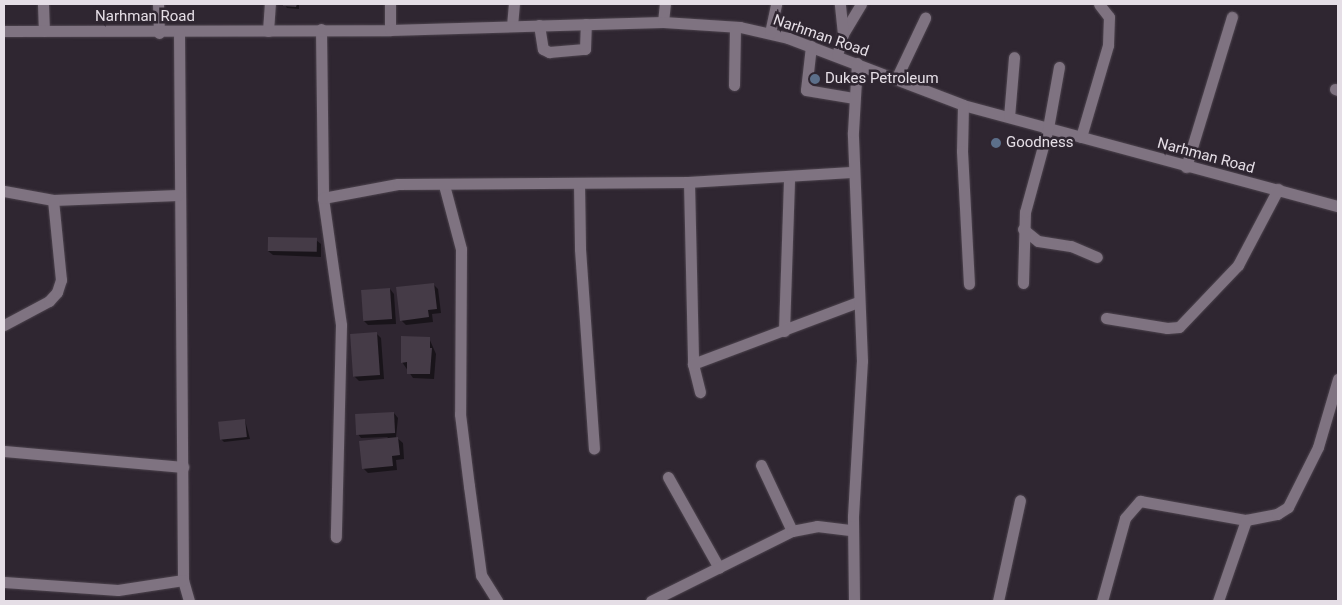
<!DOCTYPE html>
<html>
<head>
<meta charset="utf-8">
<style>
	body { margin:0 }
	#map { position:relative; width:1342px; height:605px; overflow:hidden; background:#2f2631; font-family:Roboto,sans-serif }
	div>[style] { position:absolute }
	.shadow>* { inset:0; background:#0007 }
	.building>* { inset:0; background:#453b47; transform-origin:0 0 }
	.roads { filter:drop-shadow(0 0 1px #4d444e) drop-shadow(0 0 1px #4d444e) }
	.minor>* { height:11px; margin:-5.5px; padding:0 5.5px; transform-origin:5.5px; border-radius:5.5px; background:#7f7381 }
	.dots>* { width:14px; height:14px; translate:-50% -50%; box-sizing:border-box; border:2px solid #2f2631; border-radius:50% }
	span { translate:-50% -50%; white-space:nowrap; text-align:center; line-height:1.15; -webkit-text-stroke:5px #2f2631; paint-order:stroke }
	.street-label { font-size:15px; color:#e5dee6 }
	.poi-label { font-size:15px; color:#e5dee6 }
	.left { translate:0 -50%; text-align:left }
	.frame { position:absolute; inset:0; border:5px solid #e5dee6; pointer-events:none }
</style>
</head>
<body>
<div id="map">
	<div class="shadow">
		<i style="clip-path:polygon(284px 4px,299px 4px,299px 9px,287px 8px)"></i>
		<i style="clip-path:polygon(316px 240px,321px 244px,321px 257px,273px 255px,268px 251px)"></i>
		<i style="clip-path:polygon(433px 284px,438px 289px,441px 313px,432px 314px,433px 322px,406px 325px,401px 320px)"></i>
		<i style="clip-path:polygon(390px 289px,394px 294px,396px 324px,368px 325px,363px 320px)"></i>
		<i style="clip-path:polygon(377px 334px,381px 338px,384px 379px,359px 381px,354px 376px)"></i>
		<i style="clip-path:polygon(429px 338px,436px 354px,434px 379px,413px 378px,402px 362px)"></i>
		<i style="clip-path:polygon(394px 413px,398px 418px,396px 437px,403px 443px,404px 459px,396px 460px,397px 470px,368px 473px,363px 468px,388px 437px,361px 438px,357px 433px)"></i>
		<i style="clip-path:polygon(245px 420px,250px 439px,224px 442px,221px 439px)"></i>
	</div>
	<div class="building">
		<i style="clip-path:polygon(283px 4px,297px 4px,296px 7px,283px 6px)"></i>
		<i style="left:268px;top:237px;width:49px;height:14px;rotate:1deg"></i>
		<i style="clip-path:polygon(434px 283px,437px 309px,428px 310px,429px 317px,400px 321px,396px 287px)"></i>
		<i style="left:390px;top:288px;width:31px;height:29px;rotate:86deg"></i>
		<i style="left:377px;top:332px;width:43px;height:27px;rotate:86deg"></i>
		<i style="clip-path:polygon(401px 336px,430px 337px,430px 348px,432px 348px,430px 374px,407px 374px,407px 362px,401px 363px)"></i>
		<i style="left:394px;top:412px;width:21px;height:39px;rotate:87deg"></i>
		<i style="left:245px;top:419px;width:18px;height:27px;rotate:84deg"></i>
		<i style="clip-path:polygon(398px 437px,400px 455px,392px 456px,393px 466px,362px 469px,359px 441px)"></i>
	</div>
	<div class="roads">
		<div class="minor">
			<i style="left:43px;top:4px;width:27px;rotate:88deg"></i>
			<i style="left:158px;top:4px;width:29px;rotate:88deg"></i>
			<i style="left:663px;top:22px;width:18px;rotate:-84deg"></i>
			<i style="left:539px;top:25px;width:24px;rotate:81deg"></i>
			<i style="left:543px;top:49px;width:7px;rotate:27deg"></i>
			<i style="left:549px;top:52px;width:36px;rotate:-5deg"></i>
			<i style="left:585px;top:49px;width:25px;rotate:-88deg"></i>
			<i style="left:512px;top:26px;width:22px;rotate:-85deg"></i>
			<i style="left:321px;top:29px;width:169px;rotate:89.3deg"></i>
			<i style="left:323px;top:198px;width:128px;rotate:81.9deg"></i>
			<i style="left:341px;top:325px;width:212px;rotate:91.4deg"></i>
			<i style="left:390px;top:30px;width:26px;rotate:-90deg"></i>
			<i style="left:4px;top:31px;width:386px;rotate:-0.1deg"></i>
			<i style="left:390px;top:30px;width:273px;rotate:-1.7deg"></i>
			<i style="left:663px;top:22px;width:77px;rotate:3.7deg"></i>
			<i style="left:740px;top:27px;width:49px;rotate:12.9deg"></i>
			<i style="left:788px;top:38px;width:187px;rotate:20.9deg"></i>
			<i style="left:963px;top:105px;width:388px;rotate:15.1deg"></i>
			<i style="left:268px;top:31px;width:27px;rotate:-86deg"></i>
			<i style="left:179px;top:32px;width:548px;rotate:89.58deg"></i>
			<i style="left:183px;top:580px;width:22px;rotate:74deg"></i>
			<i style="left:770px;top:33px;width:30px;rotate:-78deg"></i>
			<i style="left:843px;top:34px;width:35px;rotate:-59deg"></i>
			<i style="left:811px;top:46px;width:44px;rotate:96.5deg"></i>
			<i style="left:806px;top:90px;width:49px;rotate:9.5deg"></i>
			<i style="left:837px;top:55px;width:22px;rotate:-74deg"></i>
			<i style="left:843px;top:34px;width:30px;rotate:-96deg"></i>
			<i style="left:896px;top:79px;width:68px;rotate:-64.6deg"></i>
			<i style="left:734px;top:85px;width:58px;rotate:-89deg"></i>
			<i style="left:1335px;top:89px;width:3px;rotate:18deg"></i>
			<i style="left:963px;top:105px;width:46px;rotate:91.2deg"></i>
			<i style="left:962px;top:151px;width:133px;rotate:87deg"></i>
			<i style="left:1009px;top:117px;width:60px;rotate:-85.2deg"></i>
			<i style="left:1081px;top:137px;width:96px;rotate:-73.6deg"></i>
			<i style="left:1108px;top:45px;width:28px;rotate:-88deg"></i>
			<i style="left:1109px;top:17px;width:16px;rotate:-128deg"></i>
			<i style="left:1186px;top:167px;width:157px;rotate:-73deg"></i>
			<i style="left:689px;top:182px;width:182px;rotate:88.7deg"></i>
			<i style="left:693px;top:364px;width:29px;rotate:76deg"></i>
			<i style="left:579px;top:183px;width:66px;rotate:89.1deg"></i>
			<i style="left:580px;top:249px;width:200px;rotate:86deg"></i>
			<i style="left:444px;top:185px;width:66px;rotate:75.1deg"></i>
			<i style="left:461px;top:249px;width:165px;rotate:90.3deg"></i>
			<i style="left:460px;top:414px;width:73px;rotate:82.9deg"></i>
			<i style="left:469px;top:486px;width:90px;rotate:82.3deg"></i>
			<i style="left:481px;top:575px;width:31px;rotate:58deg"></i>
			<i style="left:4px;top:191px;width:50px;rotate:10.4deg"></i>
			<i style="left:53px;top:200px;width:125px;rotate:-2.3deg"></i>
			<i style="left:323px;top:198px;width:76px;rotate:-10.6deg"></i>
			<i style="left:398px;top:184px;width:291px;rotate:-0.4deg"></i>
			<i style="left:689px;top:182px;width:165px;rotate:-3.5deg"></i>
			<i style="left:1023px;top:229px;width:19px;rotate:39deg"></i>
			<i style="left:1038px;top:241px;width:33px;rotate:9deg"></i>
			<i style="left:1071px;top:246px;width:28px;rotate:23deg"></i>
			<i style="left:1023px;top:283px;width:71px;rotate:-88.4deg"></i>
			<i style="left:1025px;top:212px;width:87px;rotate:-74.7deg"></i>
			<i style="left:1048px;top:128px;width:62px;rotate:-79.8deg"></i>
			<i style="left:1106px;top:318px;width:62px;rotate:9.3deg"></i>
			<i style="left:1167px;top:328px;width:12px;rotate:-5deg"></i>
			<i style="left:1179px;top:327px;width:86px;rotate:-46.4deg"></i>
			<i style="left:1238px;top:265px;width:86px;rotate:-62.2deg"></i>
			<i style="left:4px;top:325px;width:51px;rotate:-28.1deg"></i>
			<i style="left:49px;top:301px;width:12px;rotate:-48deg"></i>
			<i style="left:57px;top:292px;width:13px;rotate:-72deg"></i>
			<i style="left:61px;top:280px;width:80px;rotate:-95.7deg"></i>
			<i style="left:784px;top:331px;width:154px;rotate:-88.1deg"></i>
			<i style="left:693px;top:364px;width:176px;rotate:-20.6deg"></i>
			<i style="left:4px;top:451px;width:180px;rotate:5.1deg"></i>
			<i style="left:761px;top:465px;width:73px;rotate:64.8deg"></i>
			<i style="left:668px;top:477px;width:104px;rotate:60.7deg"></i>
			<i style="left:4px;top:582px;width:114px;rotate:4deg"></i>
			<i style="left:118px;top:590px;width:66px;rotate:-8.7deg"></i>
			<i style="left:651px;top:601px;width:157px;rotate:-26.4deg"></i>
			<i style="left:792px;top:531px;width:25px;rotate:-11deg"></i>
			<i style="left:817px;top:526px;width:35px;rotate:7deg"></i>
			<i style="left:854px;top:601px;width:85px;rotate:-90.7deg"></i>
			<i style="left:853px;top:516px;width:155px;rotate:-86.7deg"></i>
			<i style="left:862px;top:361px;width:229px;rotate:-92.3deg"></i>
			<i style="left:853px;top:132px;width:69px;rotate:-86.7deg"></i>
			<i style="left:998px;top:601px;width:103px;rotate:-77.7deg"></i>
			<i style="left:1102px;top:601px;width:86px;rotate:-74.5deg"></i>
			<i style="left:1125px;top:518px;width:23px;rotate:-49deg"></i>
			<i style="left:1140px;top:501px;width:108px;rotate:10.2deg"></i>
			<i style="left:1246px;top:520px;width:32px;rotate:-11deg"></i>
			<i style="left:1277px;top:514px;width:13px;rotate:-32deg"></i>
			<i style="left:1288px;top:507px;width:67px;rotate:-63.4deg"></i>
			<i style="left:1318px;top:447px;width:71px;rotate:-73.6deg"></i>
			<i style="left:1218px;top:601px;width:86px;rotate:-70.9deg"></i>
		</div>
	</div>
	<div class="dots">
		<i style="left:815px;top:79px;background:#5c6f8a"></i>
		<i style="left:996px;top:143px;background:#5c6f8a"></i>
	</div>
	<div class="street-label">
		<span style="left:145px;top:17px">Narhman Road</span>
		<span style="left:821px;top:36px;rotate:19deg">Narhman Road</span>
		<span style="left:1206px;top:156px;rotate:15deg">Narhman Road</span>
	</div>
	<div class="poi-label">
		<span class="left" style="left:825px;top:79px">Dukes Petroleum</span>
		<span class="left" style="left:1006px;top:143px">Goodness</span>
	</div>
	<div class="frame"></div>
</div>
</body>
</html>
